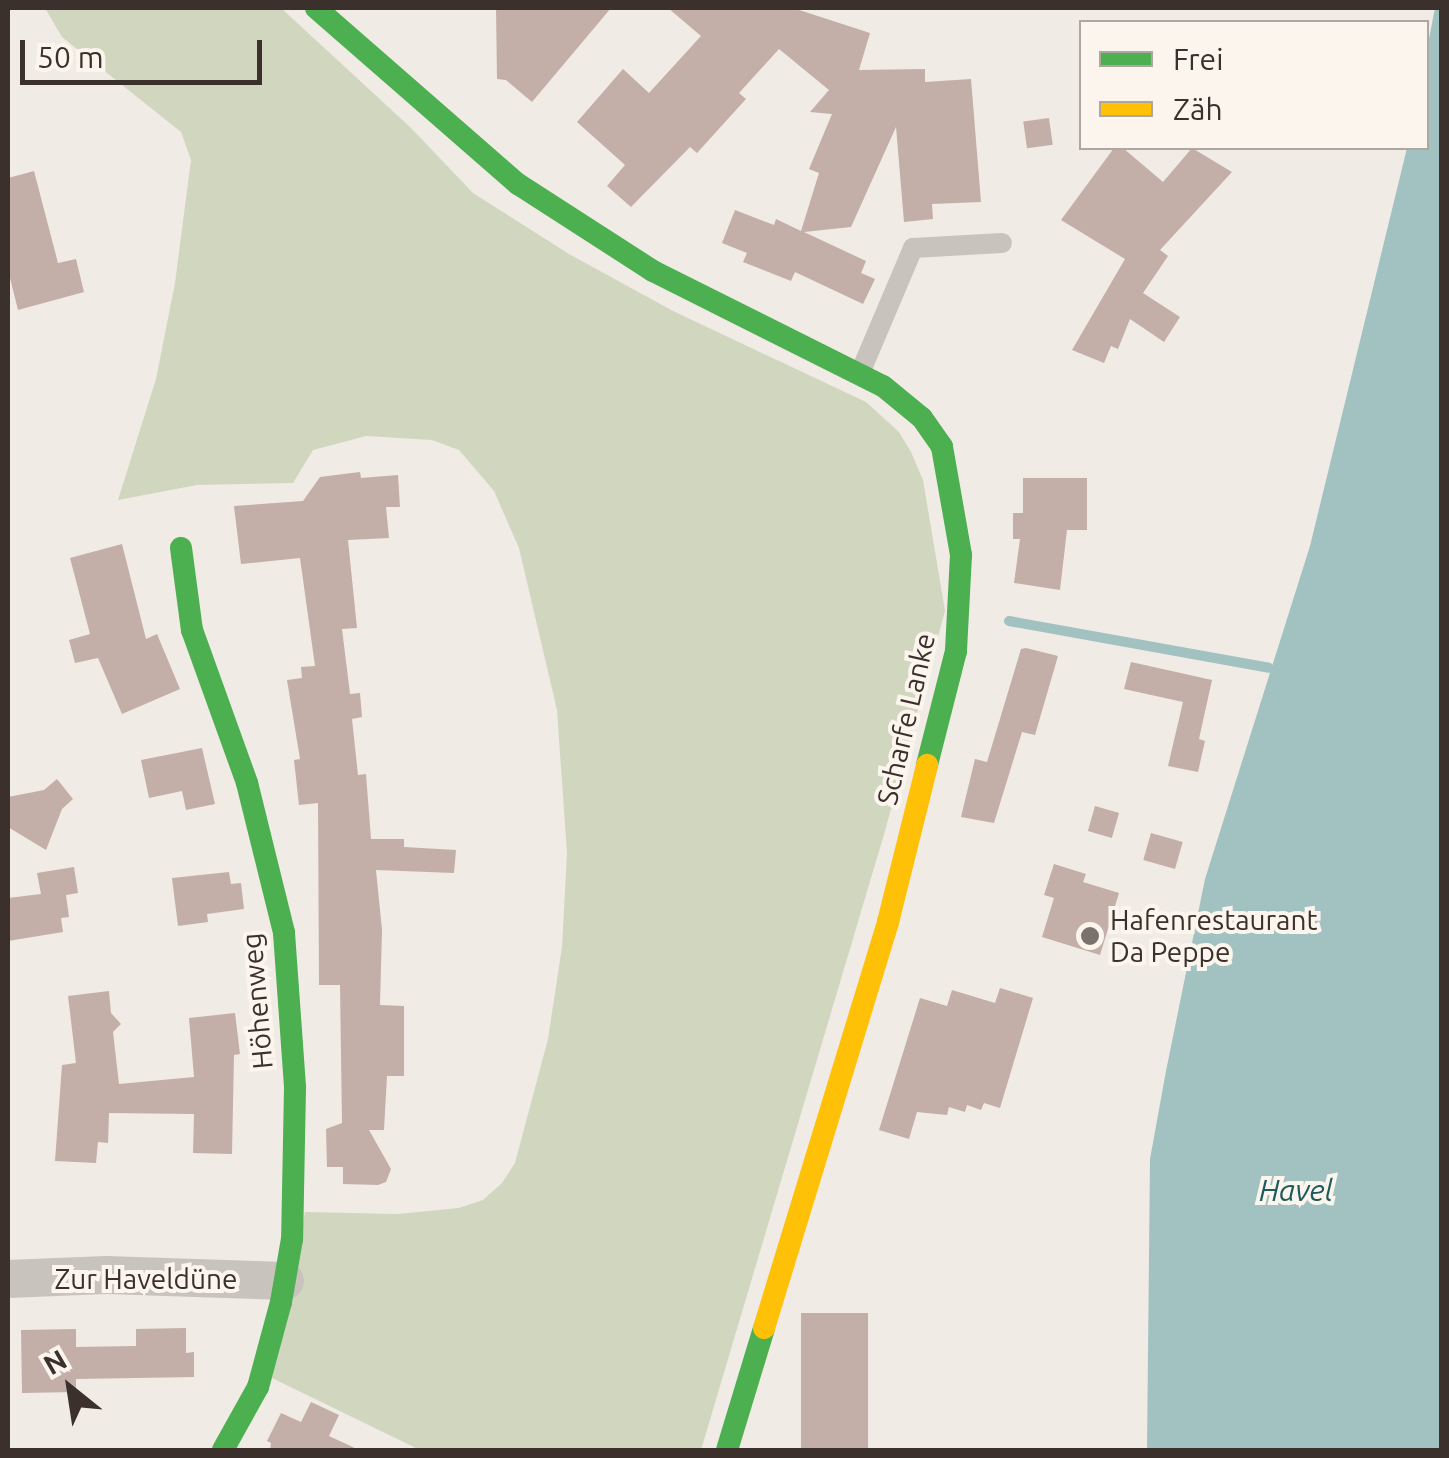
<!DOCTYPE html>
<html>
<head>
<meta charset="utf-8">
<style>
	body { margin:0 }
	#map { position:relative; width:1449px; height:1458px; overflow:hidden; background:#f0ebe5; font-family:Ubuntu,sans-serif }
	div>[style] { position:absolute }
	.green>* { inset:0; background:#d1d6bf }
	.water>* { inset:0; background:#a1c2c1 }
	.stream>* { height:10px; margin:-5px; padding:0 5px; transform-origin:5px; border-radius:5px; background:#a1c2c1 }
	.building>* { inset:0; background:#c3afa7; transform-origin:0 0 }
	.lane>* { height:20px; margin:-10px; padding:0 10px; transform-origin:10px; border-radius:10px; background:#c9c3be }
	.street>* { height:38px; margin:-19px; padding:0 19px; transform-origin:19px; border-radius:19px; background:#c9c3be }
	.fast>* { height:22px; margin:-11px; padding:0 11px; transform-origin:11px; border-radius:11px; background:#4caf50 }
	.slow>* { height:22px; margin:-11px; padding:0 11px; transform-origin:11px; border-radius:11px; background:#ffc107 }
	.dots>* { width:28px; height:28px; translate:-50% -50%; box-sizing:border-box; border:5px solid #fbf5ee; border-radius:50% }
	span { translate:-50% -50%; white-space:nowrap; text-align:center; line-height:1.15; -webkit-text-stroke:8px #fbf5ee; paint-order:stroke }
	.street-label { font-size:28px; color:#3b302b }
	.poi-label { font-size:28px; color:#3b302b }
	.left { translate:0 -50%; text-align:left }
	.water-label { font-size:30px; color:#1f5a5e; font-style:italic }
	.frame { position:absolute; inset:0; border:10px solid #3b302b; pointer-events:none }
	.legend { position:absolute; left:1079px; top:20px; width:350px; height:130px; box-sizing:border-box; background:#fbf5ee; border:2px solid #aea6a0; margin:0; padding:12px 18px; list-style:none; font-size:30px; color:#3b302b }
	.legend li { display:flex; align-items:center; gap:20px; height:50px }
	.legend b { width:50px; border:2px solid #aea6a0 }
	.north { position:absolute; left:20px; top:1338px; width:100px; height:100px; -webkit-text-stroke:8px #fbf5ee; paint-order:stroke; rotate:330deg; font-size:28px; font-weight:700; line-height:40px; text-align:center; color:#3b302b }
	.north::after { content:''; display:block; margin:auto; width:35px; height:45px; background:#3b302b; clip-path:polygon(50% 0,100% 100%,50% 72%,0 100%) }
	.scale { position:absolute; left:20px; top:40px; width:242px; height:45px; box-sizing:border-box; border:5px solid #3b302b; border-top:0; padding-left:12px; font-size:30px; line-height:35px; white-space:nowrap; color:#3b302b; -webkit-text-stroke:8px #fbf5ee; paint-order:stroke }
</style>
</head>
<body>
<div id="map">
	<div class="green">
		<i style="clip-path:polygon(45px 8px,281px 8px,410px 127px,473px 193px,569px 254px,673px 311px,866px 402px,899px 432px,911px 452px,923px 480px,945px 611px,885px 831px,701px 1450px,420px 1450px,272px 1378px,305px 1212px,398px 1214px,459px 1208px,483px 1200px,502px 1183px,515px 1163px,548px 1039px,562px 947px,567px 853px,557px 710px,519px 548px,494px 491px,459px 450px,432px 440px,366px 436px,313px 450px,293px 483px,197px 485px,118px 500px,156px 379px,175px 283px,191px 160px,181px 132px,62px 37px)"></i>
	</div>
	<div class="water">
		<i style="clip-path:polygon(1435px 8px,1442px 8px,1441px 1450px,1147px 1450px,1150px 1159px,1166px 1071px,1205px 879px,1310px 546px,1407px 148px,1426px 148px,1427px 49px)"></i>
	</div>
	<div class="stream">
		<i style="left:1009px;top:621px;width:264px;rotate:10.2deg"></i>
	</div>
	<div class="building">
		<i style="clip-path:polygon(496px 8px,611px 8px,532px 102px,506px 80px,497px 79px)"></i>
		<i style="clip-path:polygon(668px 8px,793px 8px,870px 33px,859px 70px,925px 69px,925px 82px,971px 79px,981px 202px,932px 204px,933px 219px,904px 222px,896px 127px,851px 227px,804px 232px,866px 261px,861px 273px,875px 279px,863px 304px,795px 272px,791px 281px,743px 262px,747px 253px,722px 243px,735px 210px,774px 225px,776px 219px,801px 231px,819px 173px,809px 169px,832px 114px,810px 112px,829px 90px,779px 49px,739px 93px,746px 99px,697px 153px,690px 147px,631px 207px,607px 186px,625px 165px,577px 122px,623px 69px,649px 93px,701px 36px)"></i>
		<i style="left:1049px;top:118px;width:27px;height:26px;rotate:82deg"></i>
		<i style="clip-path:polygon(1114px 148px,1123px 148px,1163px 182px,1192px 148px,1232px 172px,1160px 250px,1168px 256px,1143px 293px,1180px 317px,1164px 342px,1130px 319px,1118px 349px,1111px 346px,1104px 363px,1072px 350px,1125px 259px,1061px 220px)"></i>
		<i style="clip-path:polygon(34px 171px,58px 263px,76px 259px,84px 292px,18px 310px,8px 270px,8px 178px)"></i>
		<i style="clip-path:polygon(360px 472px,361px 478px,398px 475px,400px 507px,386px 507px,389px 538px,348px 540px,357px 628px,342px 629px,350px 694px,360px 693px,362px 717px,352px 719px,358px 775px,366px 774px,371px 839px,404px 839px,404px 847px,456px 850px,454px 873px,376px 870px,382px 930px,380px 1005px,404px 1006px,404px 1076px,387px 1076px,384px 1130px,369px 1130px,391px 1169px,386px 1182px,378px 1185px,343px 1184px,343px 1167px,327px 1167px,326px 1129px,342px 1123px,340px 985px,319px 985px,318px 803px,299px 805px,294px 760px,300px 759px,287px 680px,302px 678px,301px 667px,315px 666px,300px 558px,241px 564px,234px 506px,303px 501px,320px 477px)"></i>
		<i style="clip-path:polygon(1023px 478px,1087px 478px,1087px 530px,1067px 530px,1060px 590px,1014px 583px,1020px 539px,1013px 539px,1013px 513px,1023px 513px)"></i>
		<i style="clip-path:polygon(122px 544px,146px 639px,157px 634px,180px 689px,122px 714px,98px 658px,75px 663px,69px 640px,90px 634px,70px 558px)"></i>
		<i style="clip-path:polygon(1026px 648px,1058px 656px,1035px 735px,1022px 732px,994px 823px,961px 817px,975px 759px,987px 762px,1021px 649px)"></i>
		<i style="clip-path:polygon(1131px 662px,1212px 680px,1199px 739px,1205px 741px,1198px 772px,1168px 766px,1183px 702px,1124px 689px)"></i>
		<i style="clip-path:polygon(202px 748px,215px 804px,186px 810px,182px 791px,149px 798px,141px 760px)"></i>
		<i style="clip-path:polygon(57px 779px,73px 799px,62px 809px,46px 850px,8px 827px,8px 797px,44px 790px)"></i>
		<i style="left:1095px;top:806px;width:25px;height:26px;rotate:16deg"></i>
		<i style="left:1151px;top:833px;width:33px;height:28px;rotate:16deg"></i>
		<i style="clip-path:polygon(1054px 864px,1086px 874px,1083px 882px,1119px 893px,1100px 955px,1042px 937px,1054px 898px,1044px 895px)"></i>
		<i style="clip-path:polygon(74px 867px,78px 893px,66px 895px,69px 917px,61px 918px,63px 932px,8px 941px,8px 898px,41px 894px,37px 873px)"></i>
		<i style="clip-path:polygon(229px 872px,231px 884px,241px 883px,244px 909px,207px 914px,208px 922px,178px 926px,172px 878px)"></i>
		<i style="clip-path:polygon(1000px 988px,1033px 998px,1000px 1108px,984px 1103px,981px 1110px,967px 1105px,965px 1112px,949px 1107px,947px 1115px,917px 1112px,909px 1139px,879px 1130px,920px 998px,947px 1006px,952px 990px,995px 1003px)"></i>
		<i style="clip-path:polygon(109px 991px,111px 1013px,121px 1024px,113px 1032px,119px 1084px,194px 1077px,189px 1018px,235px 1013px,240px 1054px,234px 1055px,232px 1154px,193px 1153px,194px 1114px,109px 1113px,108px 1143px,98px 1142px,96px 1163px,55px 1161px,62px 1065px,76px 1063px,68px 996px)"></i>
		<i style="left:801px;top:1313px;width:67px;height:137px"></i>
		<i style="clip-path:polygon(186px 1328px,186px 1353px,194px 1352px,194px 1377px,76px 1379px,76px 1392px,22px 1393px,21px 1330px,76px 1329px,76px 1347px,136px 1346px,136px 1329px)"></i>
		<i style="clip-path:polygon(311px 1402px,339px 1415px,329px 1436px,359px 1450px,270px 1450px,271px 1443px,267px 1441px,281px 1413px,301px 1422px)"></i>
	</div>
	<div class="lane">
		<i style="left:860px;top:373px;width:136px;rotate:-67deg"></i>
		<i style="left:913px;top:248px;width:89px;rotate:-3.2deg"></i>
	</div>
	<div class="street">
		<i style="left:8px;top:1279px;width:98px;rotate:-2.3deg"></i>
		<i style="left:106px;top:1275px;width:179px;rotate:1.9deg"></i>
	</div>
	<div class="fast">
		<i style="left:316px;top:8px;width:268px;rotate:41.1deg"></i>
		<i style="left:518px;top:184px;width:161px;rotate:32.8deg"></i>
		<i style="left:653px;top:271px;width:257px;rotate:26.6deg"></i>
		<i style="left:883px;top:386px;width:50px;rotate:39.4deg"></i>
		<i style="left:922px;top:418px;width:35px;rotate:55deg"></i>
		<i style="left:942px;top:447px;width:110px;rotate:80deg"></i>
		<i style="left:961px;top:555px;width:96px;rotate:93deg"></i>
		<i style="left:956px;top:651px;width:118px;rotate:104.3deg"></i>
		<i style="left:181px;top:548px;width:83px;rotate:82.4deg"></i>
		<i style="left:192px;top:630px;width:163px;rotate:70.2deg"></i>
		<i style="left:247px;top:783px;width:154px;rotate:76.1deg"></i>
		<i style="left:284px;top:933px;width:155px;rotate:85.9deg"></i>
		<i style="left:295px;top:1088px;width:151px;rotate:91.1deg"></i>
		<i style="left:292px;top:1239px;width:64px;rotate:99.9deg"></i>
		<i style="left:281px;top:1302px;width:88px;rotate:105.1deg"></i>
		<i style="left:258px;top:1387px;width:72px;rotate:119.1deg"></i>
		<i style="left:727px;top:1450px;width:127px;rotate:-73.1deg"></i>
	</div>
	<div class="slow">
		<i style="left:764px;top:1328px;width:425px;rotate:-73deg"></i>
		<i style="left:888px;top:922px;width:162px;rotate:-76deg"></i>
	</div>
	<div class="dots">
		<i style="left:1090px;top:936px;background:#7a716c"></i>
	</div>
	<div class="street-label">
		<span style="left:906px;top:719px;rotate:-77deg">Scharfe Lanke</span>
		<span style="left:257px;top:1001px;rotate:-95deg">Höhenweg</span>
		<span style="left:146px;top:1279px">Zur Haveldüne</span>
	</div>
	<div class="poi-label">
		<span class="left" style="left:1110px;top:936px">Hafenrestaurant<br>Da Peppe</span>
	</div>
	<div class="water-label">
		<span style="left:1296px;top:1190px">Havel</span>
	</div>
	<div class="frame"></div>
	<ul class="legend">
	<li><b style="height:12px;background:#4caf50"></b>Frei</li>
	<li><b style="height:12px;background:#ffc107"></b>Zäh</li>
	</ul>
	<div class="north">N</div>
	<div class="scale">50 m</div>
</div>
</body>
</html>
